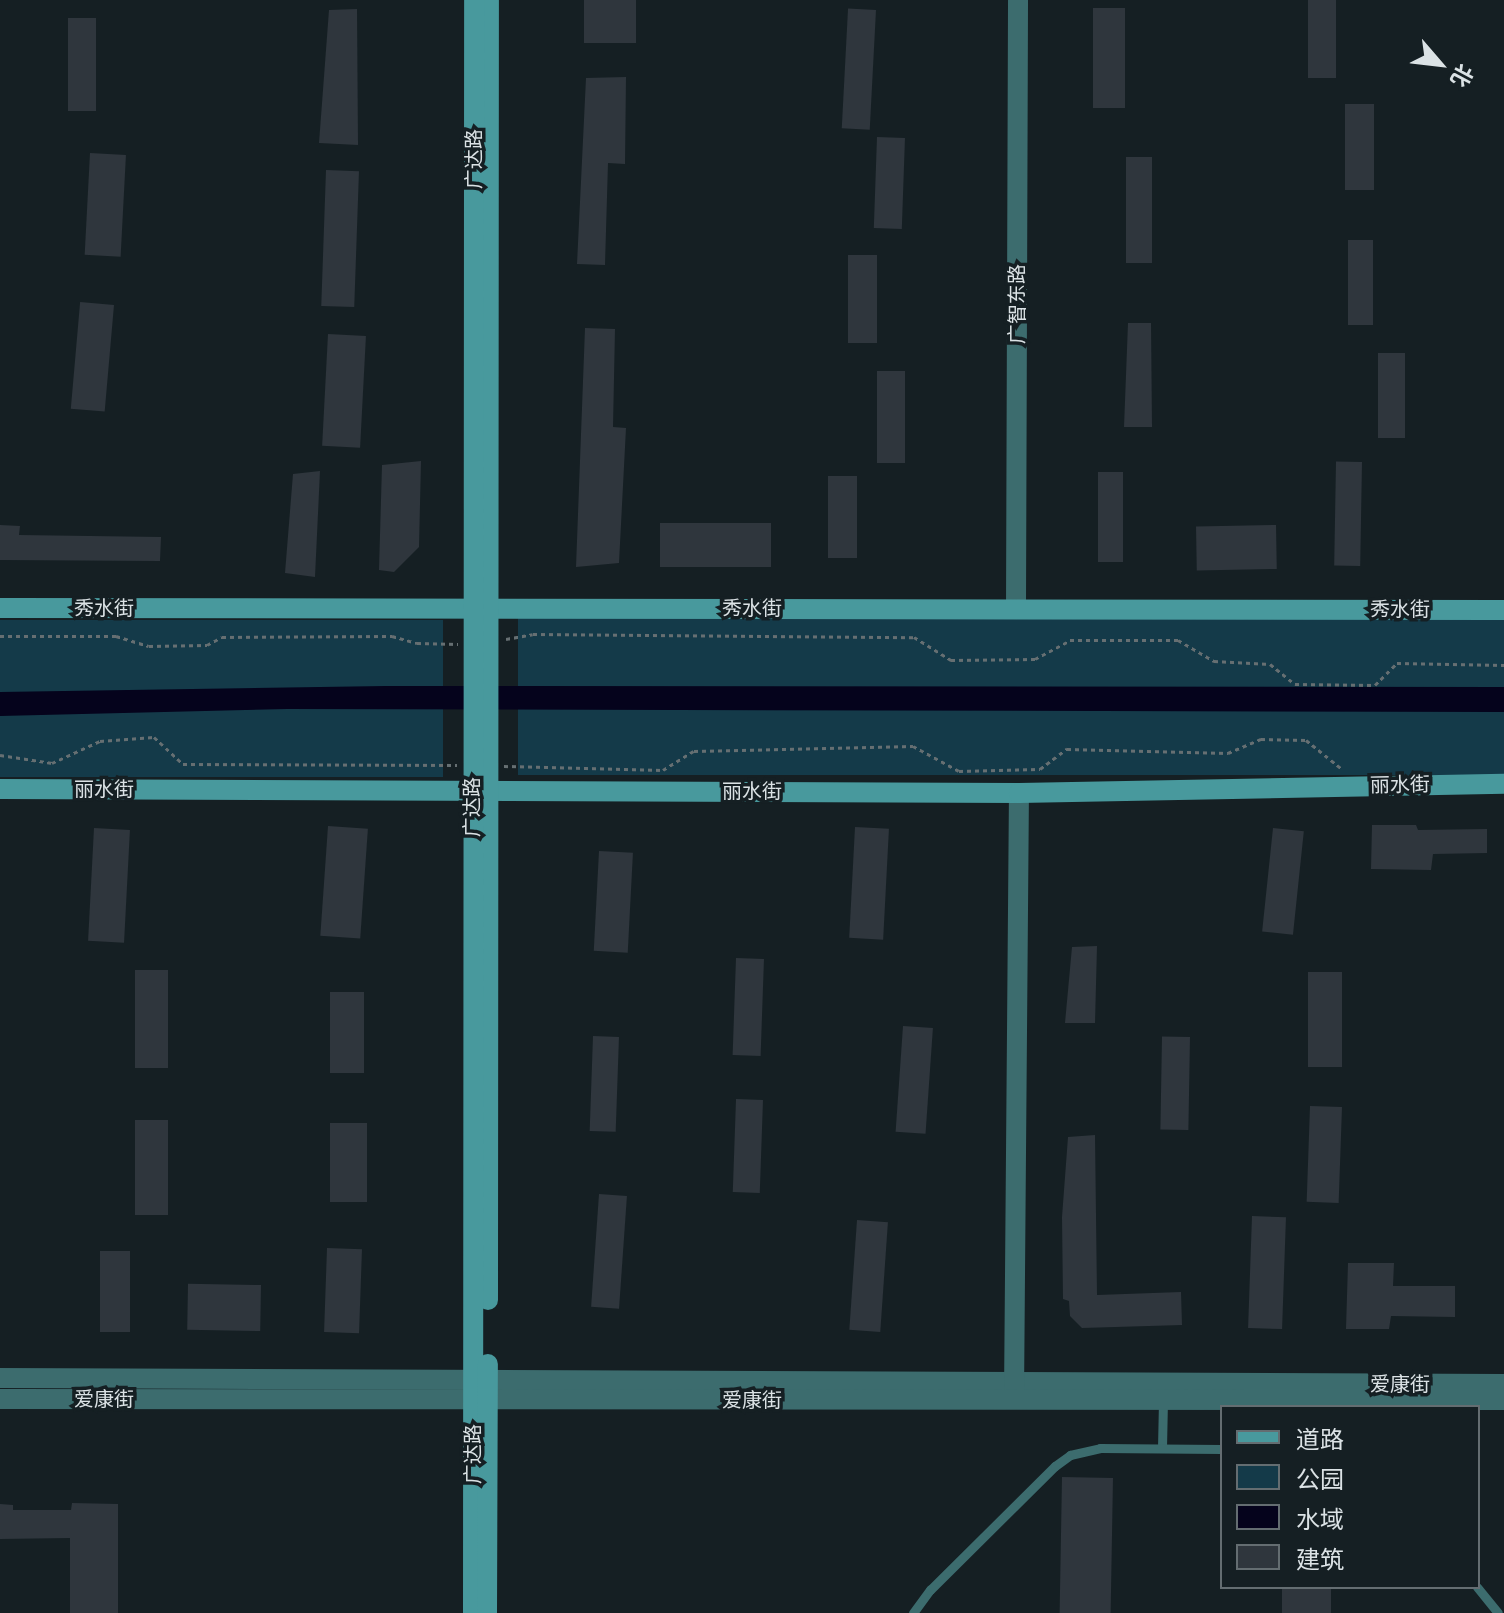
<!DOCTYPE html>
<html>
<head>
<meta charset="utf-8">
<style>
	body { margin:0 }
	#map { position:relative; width:1504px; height:1613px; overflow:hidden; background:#151f23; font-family:"Work Sans","Noto Sans SC",sans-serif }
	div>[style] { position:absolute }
	.green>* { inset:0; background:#143a49; transform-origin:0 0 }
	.water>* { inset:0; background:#05031c }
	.building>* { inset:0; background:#2f363d; transform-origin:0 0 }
	.path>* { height:3px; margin-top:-1.5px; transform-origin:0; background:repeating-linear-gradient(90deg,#666f72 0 4px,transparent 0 8px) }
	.service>* { height:9px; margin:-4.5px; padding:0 4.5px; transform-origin:4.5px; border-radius:4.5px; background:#3c6c6e }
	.tertiary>* { height:20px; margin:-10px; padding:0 10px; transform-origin:10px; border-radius:10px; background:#3c6c6e }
	.secondary>* { height:20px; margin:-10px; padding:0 10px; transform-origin:10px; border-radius:10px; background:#48999d }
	span { translate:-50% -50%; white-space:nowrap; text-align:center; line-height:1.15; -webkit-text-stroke:7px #151f23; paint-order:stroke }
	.street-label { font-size:20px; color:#dbe2e5 }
	.legend { position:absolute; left:1220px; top:1405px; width:260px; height:184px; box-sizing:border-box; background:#151f23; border:2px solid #646d71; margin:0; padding:10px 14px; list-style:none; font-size:24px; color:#dbe2e5 }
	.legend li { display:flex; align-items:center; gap:16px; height:40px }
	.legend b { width:40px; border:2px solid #646d71 }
	.north { position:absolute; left:1400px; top:24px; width:80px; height:80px; -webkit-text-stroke:6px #151f23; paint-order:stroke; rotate:118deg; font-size:22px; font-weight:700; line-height:32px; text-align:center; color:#dbe2e5 }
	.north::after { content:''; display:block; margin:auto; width:28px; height:36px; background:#dbe2e5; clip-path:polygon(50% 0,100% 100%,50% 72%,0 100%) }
</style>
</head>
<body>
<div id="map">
	<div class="green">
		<i style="left:518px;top:618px;width:986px;height:157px"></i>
		<i style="left:443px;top:620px;width:157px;height:443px;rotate:90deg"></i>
	</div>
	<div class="water">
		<i style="clip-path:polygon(386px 686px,1504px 687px,1504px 712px,287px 709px,0 716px,0 692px)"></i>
	</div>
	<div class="building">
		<i style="left:584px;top:0;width:52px;height:43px"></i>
		<i style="left:1308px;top:0;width:28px;height:78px"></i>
		<i style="left:1125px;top:8px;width:100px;height:32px;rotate:90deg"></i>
		<i style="clip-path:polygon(357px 9px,358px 145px,319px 143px,329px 10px)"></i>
		<i style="left:876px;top:10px;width:120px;height:28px;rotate:93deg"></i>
		<i style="left:68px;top:18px;width:28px;height:93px"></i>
		<i style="clip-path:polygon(626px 77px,625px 164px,608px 163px,605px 265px,577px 264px,586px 78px)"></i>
		<i style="left:1345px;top:104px;width:29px;height:86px"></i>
		<i style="left:877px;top:137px;width:28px;height:91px;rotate:2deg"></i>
		<i style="left:90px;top:153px;width:36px;height:102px;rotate:3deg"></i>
		<i style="left:1126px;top:157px;width:26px;height:106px"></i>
		<i style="left:326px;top:170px;width:33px;height:136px;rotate:2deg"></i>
		<i style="left:1373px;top:240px;width:85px;height:25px;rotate:90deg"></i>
		<i style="left:848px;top:255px;width:29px;height:88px"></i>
		<i style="left:114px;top:305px;width:107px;height:34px;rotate:95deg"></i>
		<i style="clip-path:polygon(1128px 323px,1151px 323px,1152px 427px,1124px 427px)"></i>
		<i style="clip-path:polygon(585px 328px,615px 329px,613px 427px,626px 428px,619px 563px,576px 567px)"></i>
		<i style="left:328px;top:334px;width:38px;height:112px;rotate:3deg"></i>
		<i style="left:1378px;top:353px;width:27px;height:85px"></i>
		<i style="left:877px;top:371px;width:28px;height:92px"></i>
		<i style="clip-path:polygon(421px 461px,419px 547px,394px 572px,379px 570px,382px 465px)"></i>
		<i style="left:1362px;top:462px;width:104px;height:26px;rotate:91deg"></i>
		<i style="clip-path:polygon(320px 471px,315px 577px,285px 573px,293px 474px)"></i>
		<i style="left:1098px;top:472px;width:25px;height:90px"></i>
		<i style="left:828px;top:476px;width:29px;height:82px"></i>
		<i style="left:771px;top:523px;width:44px;height:111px;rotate:90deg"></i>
		<i style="clip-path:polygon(0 525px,20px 526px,19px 535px,161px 537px,160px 561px,0 560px)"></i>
		<i style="left:1276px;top:525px;width:44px;height:80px;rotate:89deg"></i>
		<i style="clip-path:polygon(1372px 825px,1416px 825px,1418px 830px,1487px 829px,1487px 853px,1433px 854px,1431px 870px,1371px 869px)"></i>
		<i style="left:328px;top:826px;width:40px;height:110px;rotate:4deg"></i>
		<i style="left:855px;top:827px;width:34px;height:111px;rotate:3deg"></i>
		<i style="left:94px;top:828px;width:36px;height:113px;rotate:3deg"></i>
		<i style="left:1273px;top:828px;width:31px;height:104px;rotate:6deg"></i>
		<i style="left:599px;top:851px;width:34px;height:100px;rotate:3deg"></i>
		<i style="clip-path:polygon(1097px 946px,1095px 1023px,1065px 1023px,1072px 947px)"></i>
		<i style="left:736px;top:958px;width:28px;height:97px;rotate:2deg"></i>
		<i style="left:135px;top:970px;width:33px;height:98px"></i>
		<i style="left:1308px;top:972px;width:34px;height:95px"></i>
		<i style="left:330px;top:992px;width:34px;height:81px"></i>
		<i style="left:903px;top:1026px;width:30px;height:106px;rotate:4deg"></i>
		<i style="left:593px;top:1036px;width:26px;height:95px;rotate:2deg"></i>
		<i style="left:1190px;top:1037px;width:93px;height:28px;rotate:91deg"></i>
		<i style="left:763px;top:1100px;width:93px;height:27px;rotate:92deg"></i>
		<i style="left:1342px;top:1107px;width:96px;height:32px;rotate:92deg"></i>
		<i style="left:135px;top:1120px;width:33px;height:95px"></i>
		<i style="left:330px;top:1123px;width:37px;height:79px"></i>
		<i style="clip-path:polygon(1095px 1135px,1097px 1295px,1181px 1292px,1182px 1325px,1082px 1328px,1070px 1316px,1069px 1301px,1063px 1299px,1062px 1217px,1068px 1137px)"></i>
		<i style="left:599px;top:1194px;width:28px;height:113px;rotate:4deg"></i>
		<i style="left:1252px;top:1216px;width:34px;height:112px;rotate:2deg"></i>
		<i style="left:857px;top:1220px;width:31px;height:110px;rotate:4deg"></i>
		<i style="left:327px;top:1248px;width:35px;height:84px;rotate:2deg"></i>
		<i style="left:100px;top:1251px;width:30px;height:81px"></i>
		<i style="clip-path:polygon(1348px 1263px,1394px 1263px,1393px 1286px,1455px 1286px,1455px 1317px,1391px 1316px,1389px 1329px,1346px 1329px)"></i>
		<i style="left:261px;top:1285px;width:46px;height:73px;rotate:91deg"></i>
		<i style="left:1062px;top:1477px;width:51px;height:136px;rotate:1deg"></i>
		<i style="clip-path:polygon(72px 1503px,118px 1504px,118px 1613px,70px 1613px,70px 1538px,0 1539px,0 1504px,13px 1505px,13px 1510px,71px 1510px)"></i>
		<i style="left:1282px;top:1587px;width:49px;height:26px"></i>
	</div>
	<div class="path">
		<i style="left:0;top:636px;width:116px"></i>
		<i style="left:116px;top:636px;width:34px;rotate:17deg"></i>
		<i style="left:149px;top:646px;width:58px;rotate:-1deg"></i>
		<i style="left:207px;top:645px;width:17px;rotate:-28deg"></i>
		<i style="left:222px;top:637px;width:170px;rotate:-0.3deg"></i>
		<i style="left:392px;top:636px;width:26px;rotate:16deg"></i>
		<i style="left:417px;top:643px;width:41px;rotate:1.4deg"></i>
		<i style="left:506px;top:639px;width:27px;rotate:-10deg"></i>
		<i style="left:533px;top:634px;width:381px;rotate:0.5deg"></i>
		<i style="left:914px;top:637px;width:44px;rotate:31.9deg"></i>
		<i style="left:951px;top:660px;width:84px;rotate:-0.7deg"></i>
		<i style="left:1035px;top:659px;width:40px;rotate:-28deg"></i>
		<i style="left:1070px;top:640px;width:108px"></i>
		<i style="left:1178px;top:640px;width:42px;rotate:30.3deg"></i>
		<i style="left:1214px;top:661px;width:56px;rotate:3.1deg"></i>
		<i style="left:1270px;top:664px;width:32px;rotate:39deg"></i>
		<i style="left:1295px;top:684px;width:80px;rotate:0.7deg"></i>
		<i style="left:1375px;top:685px;width:31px;rotate:-45deg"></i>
		<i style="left:1397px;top:663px;width:107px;rotate:1.1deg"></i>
		<i style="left:0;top:755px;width:53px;rotate:8.7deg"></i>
		<i style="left:52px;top:763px;width:53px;rotate:-24.6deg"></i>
		<i style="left:100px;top:741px;width:54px;rotate:-4.2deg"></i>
		<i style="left:154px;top:737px;width:40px;rotate:43deg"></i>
		<i style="left:183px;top:764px;width:274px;rotate:0.2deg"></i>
		<i style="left:504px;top:766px;width:159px;rotate:1.4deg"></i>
		<i style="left:663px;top:770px;width:36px;rotate:-32deg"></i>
		<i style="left:694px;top:751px;width:219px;rotate:-1.3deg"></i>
		<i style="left:913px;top:746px;width:52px;rotate:28.5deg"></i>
		<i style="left:959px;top:771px;width:81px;rotate:-1.4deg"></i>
		<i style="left:1040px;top:769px;width:34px;rotate:-37deg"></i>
		<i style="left:1067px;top:749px;width:161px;rotate:1.4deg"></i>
		<i style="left:1228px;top:753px;width:36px;rotate:-23deg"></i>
		<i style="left:1261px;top:739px;width:45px;rotate:1.3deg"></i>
		<i style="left:1306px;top:740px;width:46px;rotate:38.9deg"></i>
	</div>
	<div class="service">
		<i style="left:1162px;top:1448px;width:46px;rotate:-88.8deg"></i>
		<i style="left:1477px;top:1587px;width:33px;rotate:51deg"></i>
		<i style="left:913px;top:1613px;width:29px;rotate:-54deg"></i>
		<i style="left:930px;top:1590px;width:176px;rotate:-44.8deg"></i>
		<i style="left:1055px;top:1466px;width:19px;rotate:-36deg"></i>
		<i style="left:1070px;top:1455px;width:31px;rotate:-13deg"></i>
		<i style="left:1100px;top:1448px;width:122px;rotate:0.5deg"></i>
	</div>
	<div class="tertiary">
		<i style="left:1016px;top:608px;width:608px;rotate:-89.81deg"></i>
		<i style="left:0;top:1378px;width:1504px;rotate:0.23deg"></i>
		<i style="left:1014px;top:1397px;width:604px;rotate:-89.53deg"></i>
		<i style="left:0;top:1399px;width:1504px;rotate:0.04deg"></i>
	</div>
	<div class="secondary">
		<i style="left:0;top:608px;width:1504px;rotate:0.08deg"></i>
		<i style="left:0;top:789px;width:1019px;rotate:0.22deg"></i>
		<i style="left:1019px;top:793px;width:485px;rotate:-1.1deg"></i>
		<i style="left:488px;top:1300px;width:1300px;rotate:-89.96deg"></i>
		<i style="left:473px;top:1613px;width:1613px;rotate:-89.96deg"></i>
		<i style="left:487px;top:1613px;width:249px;rotate:-89.8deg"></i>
	</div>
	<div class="street-label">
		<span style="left:474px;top:159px;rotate:-90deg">广达路</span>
		<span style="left:1017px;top:304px;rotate:-90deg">广智东路</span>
		<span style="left:104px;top:608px">秀水街</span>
		<span style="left:752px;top:608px">秀水街</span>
		<span style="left:1400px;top:609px">秀水街</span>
		<span style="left:1400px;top:785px;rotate:-1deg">丽水街</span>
		<span style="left:104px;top:789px">丽水街</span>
		<span style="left:752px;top:791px">丽水街</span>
		<span style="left:472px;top:807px;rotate:-90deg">广达路</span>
		<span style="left:1400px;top:1384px">爱康街</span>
		<span style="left:104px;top:1399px">爱康街</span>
		<span style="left:752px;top:1400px">爱康街</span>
		<span style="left:473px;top:1454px;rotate:-90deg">广达路</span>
	</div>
	<ul class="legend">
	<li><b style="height:10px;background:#48999d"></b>道路</li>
	<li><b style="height:22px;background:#143a49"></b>公园</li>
	<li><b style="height:22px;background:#05031c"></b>水域</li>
	<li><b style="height:22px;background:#2f363d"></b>建筑</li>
	</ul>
	<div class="north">北</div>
</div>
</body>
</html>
